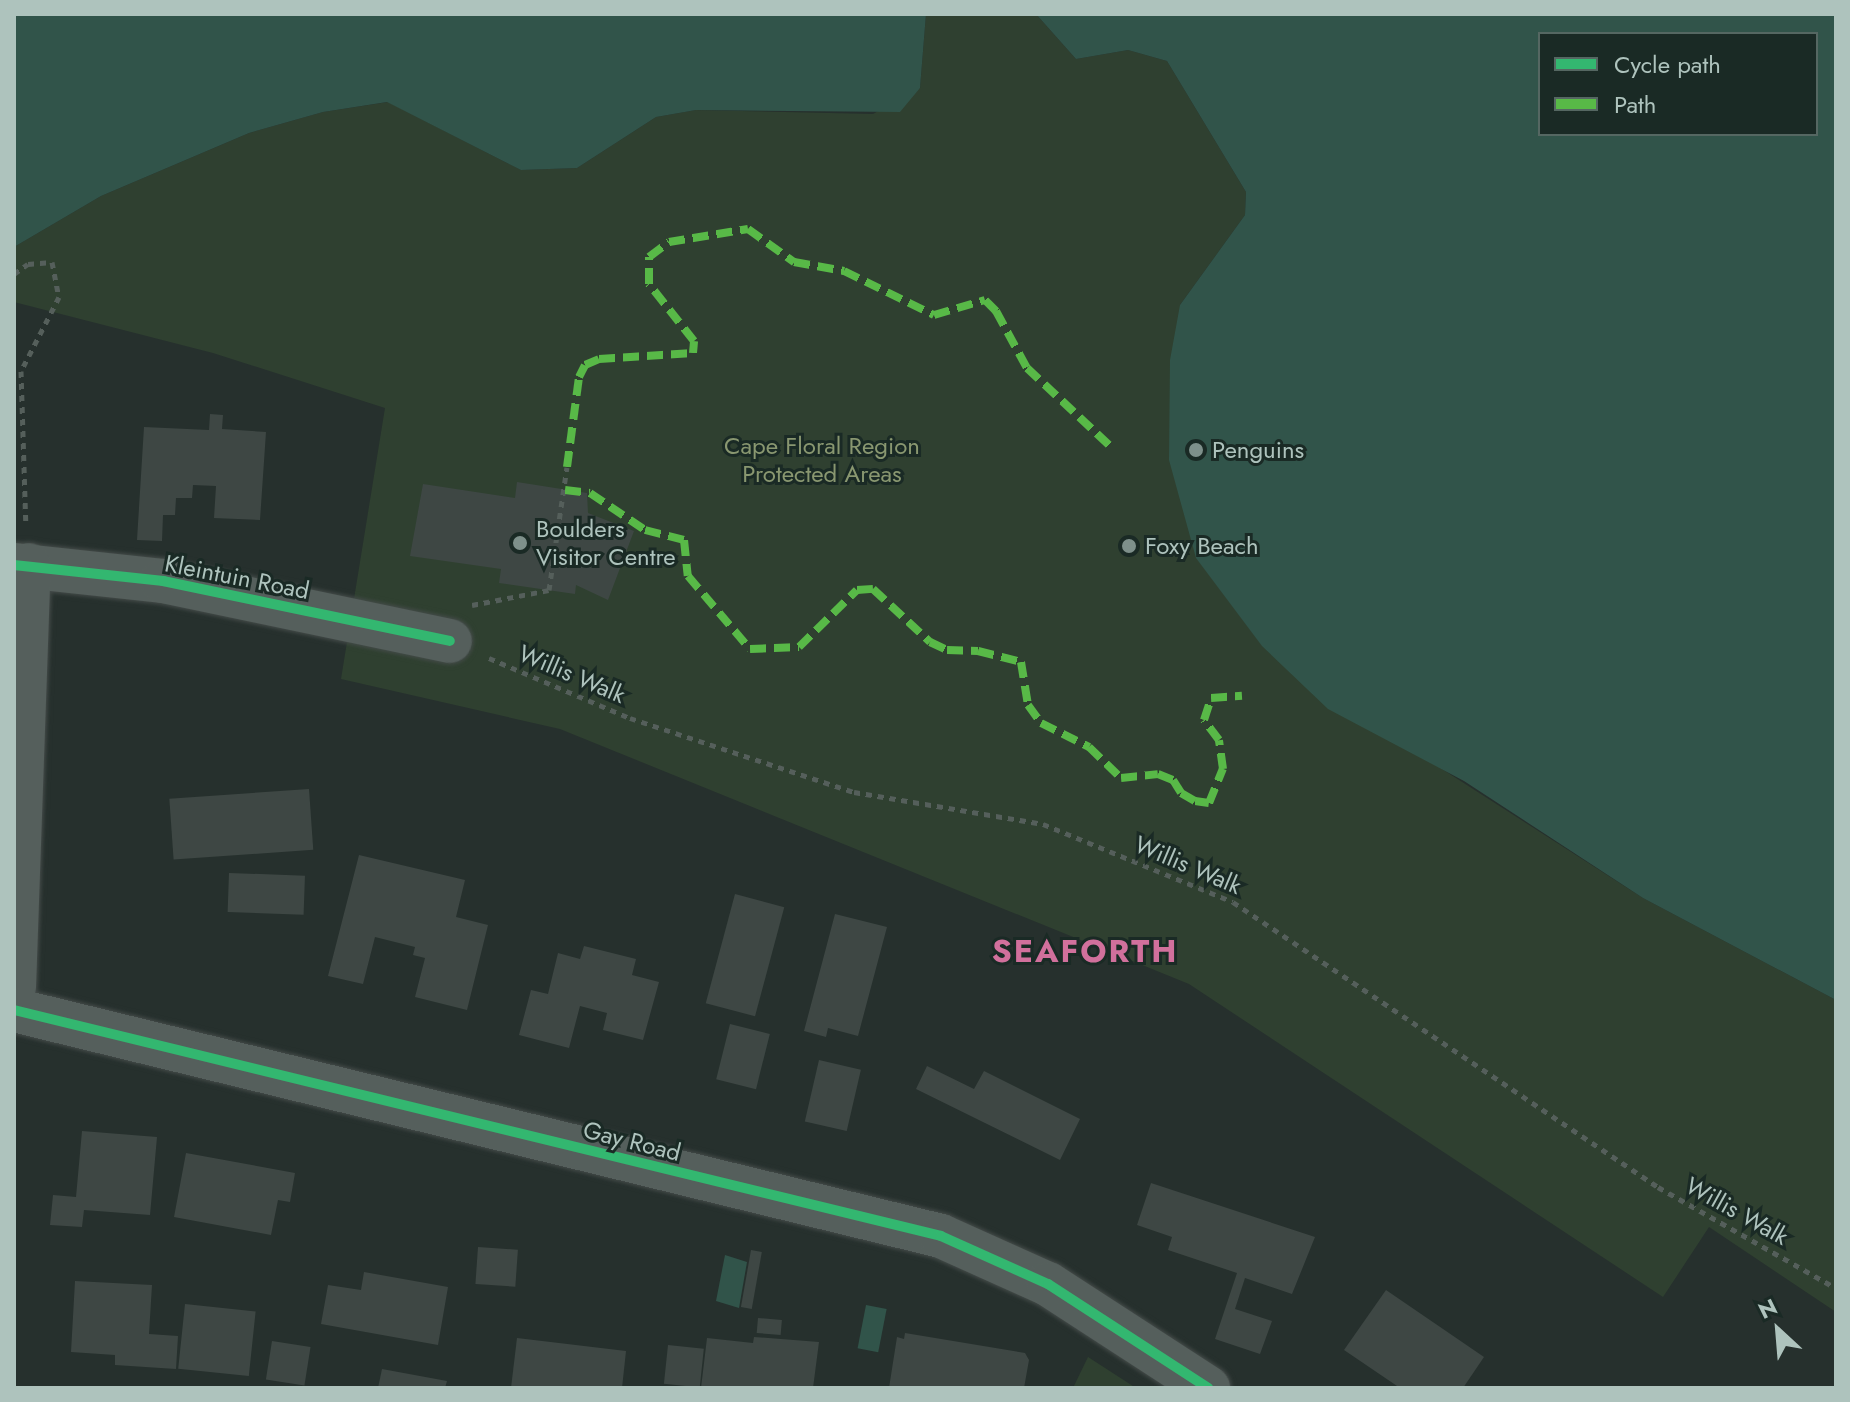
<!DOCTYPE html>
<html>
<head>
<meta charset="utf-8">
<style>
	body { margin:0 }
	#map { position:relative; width:1850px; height:1402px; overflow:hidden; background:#26302d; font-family:Jost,sans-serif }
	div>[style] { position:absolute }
	.green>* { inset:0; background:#2f4030 }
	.water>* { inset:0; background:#31544a; transform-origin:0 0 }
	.building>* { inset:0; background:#3e4744; transform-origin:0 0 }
	.path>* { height:5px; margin-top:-2.5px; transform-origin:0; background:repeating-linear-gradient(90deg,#555f5b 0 6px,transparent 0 12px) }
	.roads { filter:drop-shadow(0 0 2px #444b49) drop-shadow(0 0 2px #444b49) }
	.minor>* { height:44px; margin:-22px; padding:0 22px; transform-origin:22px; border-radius:22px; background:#555f5c }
	.quiet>* { height:8px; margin-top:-4px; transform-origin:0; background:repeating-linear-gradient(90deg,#58b947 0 16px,transparent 0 24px) }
	.cycleway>* { height:10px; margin:-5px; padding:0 5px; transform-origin:5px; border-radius:5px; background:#33b770 }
	.dots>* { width:22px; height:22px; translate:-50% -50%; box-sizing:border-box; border:4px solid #1a2a25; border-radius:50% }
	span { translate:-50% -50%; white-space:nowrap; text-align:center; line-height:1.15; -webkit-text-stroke:6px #1a2a25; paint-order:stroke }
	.park-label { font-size:24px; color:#899770 }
	.poi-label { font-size:24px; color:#aec3bd }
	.left { translate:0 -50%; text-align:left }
	.street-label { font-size:24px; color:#aec3bd }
	.district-label { font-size:32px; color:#d1709c; font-weight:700; letter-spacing:2px }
	.frame { position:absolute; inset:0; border:16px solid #aec3bd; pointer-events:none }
	.legend { position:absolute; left:1538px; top:32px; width:280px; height:104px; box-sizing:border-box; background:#1a2a25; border:2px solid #556762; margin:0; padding:10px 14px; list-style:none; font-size:24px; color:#aec3bd }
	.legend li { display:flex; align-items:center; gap:16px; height:40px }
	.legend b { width:40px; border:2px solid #556762 }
	.north { position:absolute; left:1738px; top:1290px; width:80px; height:80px; -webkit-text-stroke:6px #1a2a25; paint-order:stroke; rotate:334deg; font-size:22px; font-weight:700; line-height:32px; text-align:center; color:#aec3bd }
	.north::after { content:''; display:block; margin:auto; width:28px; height:36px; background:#aec3bd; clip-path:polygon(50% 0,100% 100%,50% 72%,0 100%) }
</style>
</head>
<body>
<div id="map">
	<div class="green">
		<i style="clip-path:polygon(926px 14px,1036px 14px,1076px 59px,1128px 50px,1167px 61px,1246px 192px,1245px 215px,1180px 305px,1431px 762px,1643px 898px,1836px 1000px,1836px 1312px,1709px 1227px,1663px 1297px,1189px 984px,560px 729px,341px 679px,385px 408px,213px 353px,14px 302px,14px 247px,101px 196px,249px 133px,323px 112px,388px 102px,521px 170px,577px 168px,656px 117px,696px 110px,873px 114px,920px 88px)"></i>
		<i style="clip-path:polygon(1088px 1357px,1136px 1388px,1073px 1388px)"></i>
	</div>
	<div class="water">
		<i style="clip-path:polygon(14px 14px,926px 14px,920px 88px,900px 112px,696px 110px,656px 117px,577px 168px,521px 170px,387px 102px,323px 112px,249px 133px,101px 196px,14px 247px)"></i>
		<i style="clip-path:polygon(evenodd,1036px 14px,1836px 14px,1836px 1000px,1643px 898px,1464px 781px,1328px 709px,1262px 646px,1196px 558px,1169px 460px,1170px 360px,1180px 305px,1245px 215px,1246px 192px,1167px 61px,1128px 50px,1076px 59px,1036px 14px,1540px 34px,1816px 34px,1816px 134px,1540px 134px,1540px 34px)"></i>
		<i style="clip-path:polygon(725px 1255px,747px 1262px,739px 1308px,716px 1301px)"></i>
		<i style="left:866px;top:1305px;width:21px;height:44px;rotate:11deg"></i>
	</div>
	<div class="building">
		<i style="clip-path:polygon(210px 414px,223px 415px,222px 429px,266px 432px,260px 520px,214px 518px,216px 486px,193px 485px,192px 498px,176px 498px,175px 515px,163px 515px,162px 541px,137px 540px,144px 427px,209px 430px)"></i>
		<i style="clip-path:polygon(517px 482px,587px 493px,588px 513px,634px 531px,608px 600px,576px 585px,575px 594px,499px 583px,501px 569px,410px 556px,423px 484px,515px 498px)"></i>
		<i style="left:309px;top:789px;width:61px;height:140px;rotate:86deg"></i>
		<i style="clip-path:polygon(359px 855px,465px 880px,456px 917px,488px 925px,467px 1010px,415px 997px,425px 958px,413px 955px,415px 947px,375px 937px,363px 984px,328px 976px)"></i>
		<i style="left:229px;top:873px;width:76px;height:39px;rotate:2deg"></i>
		<i style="left:735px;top:894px;width:51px;height:113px;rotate:15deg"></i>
		<i style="clip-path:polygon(835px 914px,887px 927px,858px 1036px,828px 1028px,826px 1037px,804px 1031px)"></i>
		<i style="clip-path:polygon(584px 946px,636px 959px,632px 975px,659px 982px,643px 1040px,603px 1030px,607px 1013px,580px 1006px,569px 1048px,519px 1035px,531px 990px,548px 994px,558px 953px,580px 959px)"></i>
		<i style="left:730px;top:1024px;width:41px;height:57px;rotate:14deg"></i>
		<i style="left:819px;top:1060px;width:43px;height:63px;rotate:13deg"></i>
		<i style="clip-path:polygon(927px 1066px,974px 1089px,984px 1071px,1080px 1119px,1060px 1160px,916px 1089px)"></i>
		<i style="clip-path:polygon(82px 1131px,157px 1137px,150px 1215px,84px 1210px,82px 1227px,50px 1225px,53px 1195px,76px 1197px)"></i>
		<i style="clip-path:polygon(186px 1153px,295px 1173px,290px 1202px,278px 1200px,271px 1235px,174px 1217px)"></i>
		<i style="clip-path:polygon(1151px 1183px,1315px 1237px,1292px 1294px,1245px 1278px,1235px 1309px,1272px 1321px,1260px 1354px,1215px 1339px,1237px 1273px,1168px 1250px,1172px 1237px,1137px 1225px)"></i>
		<i style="left:478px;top:1247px;width:40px;height:37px;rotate:4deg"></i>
		<i style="left:751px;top:1250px;width:11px;height:58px;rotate:10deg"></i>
		<i style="clip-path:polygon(364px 1272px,448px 1287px,438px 1345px,321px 1324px,328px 1285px,361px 1290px)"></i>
		<i style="clip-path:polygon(75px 1281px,152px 1285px,149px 1334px,178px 1336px,176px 1369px,115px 1365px,115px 1355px,71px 1352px)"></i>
		<i style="clip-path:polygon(1386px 1290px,1484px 1357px,1463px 1388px,1400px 1388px,1344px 1350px)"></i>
		<i style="left:185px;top:1304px;width:71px;height:65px;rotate:6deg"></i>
		<i style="left:758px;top:1318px;width:24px;height:15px;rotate:5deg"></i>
		<i style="clip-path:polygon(905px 1333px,1025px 1353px,1029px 1360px,1024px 1388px,889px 1388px,897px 1337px,904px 1339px)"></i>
		<i style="clip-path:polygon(754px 1337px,819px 1342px,813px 1388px,701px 1388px,707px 1338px,753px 1343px)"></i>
		<i style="clip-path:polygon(517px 1338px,626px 1351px,622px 1388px,511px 1388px)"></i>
		<i style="left:272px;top:1341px;width:39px;height:39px;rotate:9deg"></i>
		<i style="left:668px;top:1345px;width:36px;height:39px;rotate:6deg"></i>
		<i style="clip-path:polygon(382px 1369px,447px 1381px,445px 1388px,378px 1388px)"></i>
	</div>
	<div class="path">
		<i style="left:14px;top:274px;width:17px;rotate:-36deg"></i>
		<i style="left:28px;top:264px;width:24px;rotate:-5deg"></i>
		<i style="left:52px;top:262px;width:36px;rotate:79deg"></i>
		<i style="left:59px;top:297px;width:83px;rotate:117.2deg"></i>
		<i style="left:21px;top:371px;width:155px;rotate:88.2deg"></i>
		<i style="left:472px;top:605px;width:78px;rotate:-11deg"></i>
		<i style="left:549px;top:590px;width:124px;rotate:-81.7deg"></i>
		<i style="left:489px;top:658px;width:153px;rotate:23.1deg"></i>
		<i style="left:630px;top:718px;width:236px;rotate:18.3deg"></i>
		<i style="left:854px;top:792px;width:192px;rotate:9.6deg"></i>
		<i style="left:1043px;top:824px;width:205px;rotate:22.3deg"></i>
		<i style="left:1233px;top:902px;width:512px;rotate:33.85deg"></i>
		<i style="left:1658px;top:1187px;width:205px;rotate:29.6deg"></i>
	</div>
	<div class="roads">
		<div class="minor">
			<i style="left:14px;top:565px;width:150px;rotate:6.1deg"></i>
			<i style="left:163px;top:581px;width:293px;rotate:11.8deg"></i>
			<i style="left:14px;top:987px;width:422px;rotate:-88deg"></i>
			<i style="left:14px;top:1010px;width:954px;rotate:13.7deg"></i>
			<i style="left:941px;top:1236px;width:117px;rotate:24.2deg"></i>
			<i style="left:1048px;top:1284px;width:191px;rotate:33deg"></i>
		</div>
	</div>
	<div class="quiet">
		<i style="left:567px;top:467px;width:91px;rotate:-82.4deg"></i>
		<i style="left:579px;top:377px;width:13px;rotate:-63deg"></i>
		<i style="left:585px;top:365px;width:15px;rotate:-23deg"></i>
		<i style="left:599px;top:359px;width:94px;rotate:-3.7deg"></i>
		<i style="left:693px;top:353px;width:12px;rotate:-85deg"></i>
		<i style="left:694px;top:341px;width:73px;rotate:-128.3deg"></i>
		<i style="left:649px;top:284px;width:27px;rotate:-90deg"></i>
		<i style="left:649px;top:257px;width:25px;rotate:-37deg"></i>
		<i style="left:669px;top:242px;width:80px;rotate:-9.3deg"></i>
		<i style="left:748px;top:229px;width:57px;rotate:35.7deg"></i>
		<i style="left:794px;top:262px;width:51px;rotate:10.2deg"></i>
		<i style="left:844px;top:271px;width:100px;rotate:26.1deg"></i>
		<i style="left:934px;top:315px;width:53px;rotate:-16.4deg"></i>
		<i style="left:985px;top:300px;width:16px;rotate:45deg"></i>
		<i style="left:996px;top:311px;width:65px;rotate:61.5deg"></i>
		<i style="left:1027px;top:368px;width:115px;rotate:43.2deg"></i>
		<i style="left:565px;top:490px;width:25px;rotate:7deg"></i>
		<i style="left:590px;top:493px;width:66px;rotate:33.9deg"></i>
		<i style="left:645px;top:530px;width:40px;rotate:14.4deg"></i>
		<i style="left:684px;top:540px;width:36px;rotate:84deg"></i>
		<i style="left:688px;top:576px;width:96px;rotate:49.7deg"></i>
		<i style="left:750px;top:649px;width:49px;rotate:-2.3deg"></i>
		<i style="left:799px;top:647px;width:81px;rotate:-44.5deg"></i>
		<i style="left:857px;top:590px;width:16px;rotate:-4deg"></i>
		<i style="left:873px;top:589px;width:78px;rotate:42.9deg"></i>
		<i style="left:930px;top:642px;width:19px;rotate:25deg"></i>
		<i style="left:947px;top:650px;width:31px;rotate:2deg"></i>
		<i style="left:978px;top:651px;width:44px;rotate:14.3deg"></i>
		<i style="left:1021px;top:662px;width:44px;rotate:80.8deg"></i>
		<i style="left:1028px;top:705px;width:22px;rotate:54deg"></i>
		<i style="left:1041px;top:723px;width:54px;rotate:26.6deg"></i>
		<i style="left:1089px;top:747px;width:45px;rotate:44.1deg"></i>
		<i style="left:1121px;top:778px;width:37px;rotate:-6deg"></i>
		<i style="left:1158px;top:774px;width:16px;rotate:22deg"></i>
		<i style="left:1173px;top:780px;width:15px;rotate:58deg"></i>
		<i style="left:1181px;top:793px;width:16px;rotate:30deg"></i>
		<i style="left:1195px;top:801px;width:14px;rotate:8deg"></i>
		<i style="left:1209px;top:803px;width:37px;rotate:-68deg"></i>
		<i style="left:1223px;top:769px;width:29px;rotate:-98deg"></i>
		<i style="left:1219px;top:740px;width:25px;rotate:-127deg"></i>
		<i style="left:1204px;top:720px;width:23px;rotate:-72deg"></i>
		<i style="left:1211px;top:698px;width:31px;rotate:-4deg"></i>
	</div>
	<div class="cycleway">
		<i style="left:14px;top:565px;width:150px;rotate:6.1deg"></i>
		<i style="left:163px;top:581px;width:293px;rotate:11.8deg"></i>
		<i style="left:14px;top:1010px;width:954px;rotate:13.7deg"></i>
		<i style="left:941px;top:1236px;width:117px;rotate:24.2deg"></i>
		<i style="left:1048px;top:1284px;width:191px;rotate:33deg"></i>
	</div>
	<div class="dots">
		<i style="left:1196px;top:450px;background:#7e908b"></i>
		<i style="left:520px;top:543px;background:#7e908b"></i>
		<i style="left:1129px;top:546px;background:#7e908b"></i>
	</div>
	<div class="park-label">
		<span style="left:822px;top:460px">Cape Floral Region<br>Protected Areas</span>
	</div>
	<div class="poi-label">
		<span class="left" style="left:1212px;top:450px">Penguins</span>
		<span class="left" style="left:536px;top:543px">Boulders<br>Visitor Centre</span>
		<span class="left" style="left:1145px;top:546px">Foxy Beach</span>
	</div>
	<div class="street-label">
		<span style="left:237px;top:577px;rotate:11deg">Kleintuin Road</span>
		<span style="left:572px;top:674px;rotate:23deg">Willis Walk</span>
		<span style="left:1188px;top:865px;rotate:23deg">Willis Walk</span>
		<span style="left:632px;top:1141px;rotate:14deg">Gay Road</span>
		<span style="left:1737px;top:1211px;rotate:29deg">Willis Walk</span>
	</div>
	<div class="district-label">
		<span style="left:1085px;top:951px">SEAFORTH</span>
	</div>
	<div class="frame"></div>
	<ul class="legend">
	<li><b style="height:10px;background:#33b770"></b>Cycle path</li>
	<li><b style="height:10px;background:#58b947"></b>Path</li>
	</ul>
	<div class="north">N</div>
</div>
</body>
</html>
